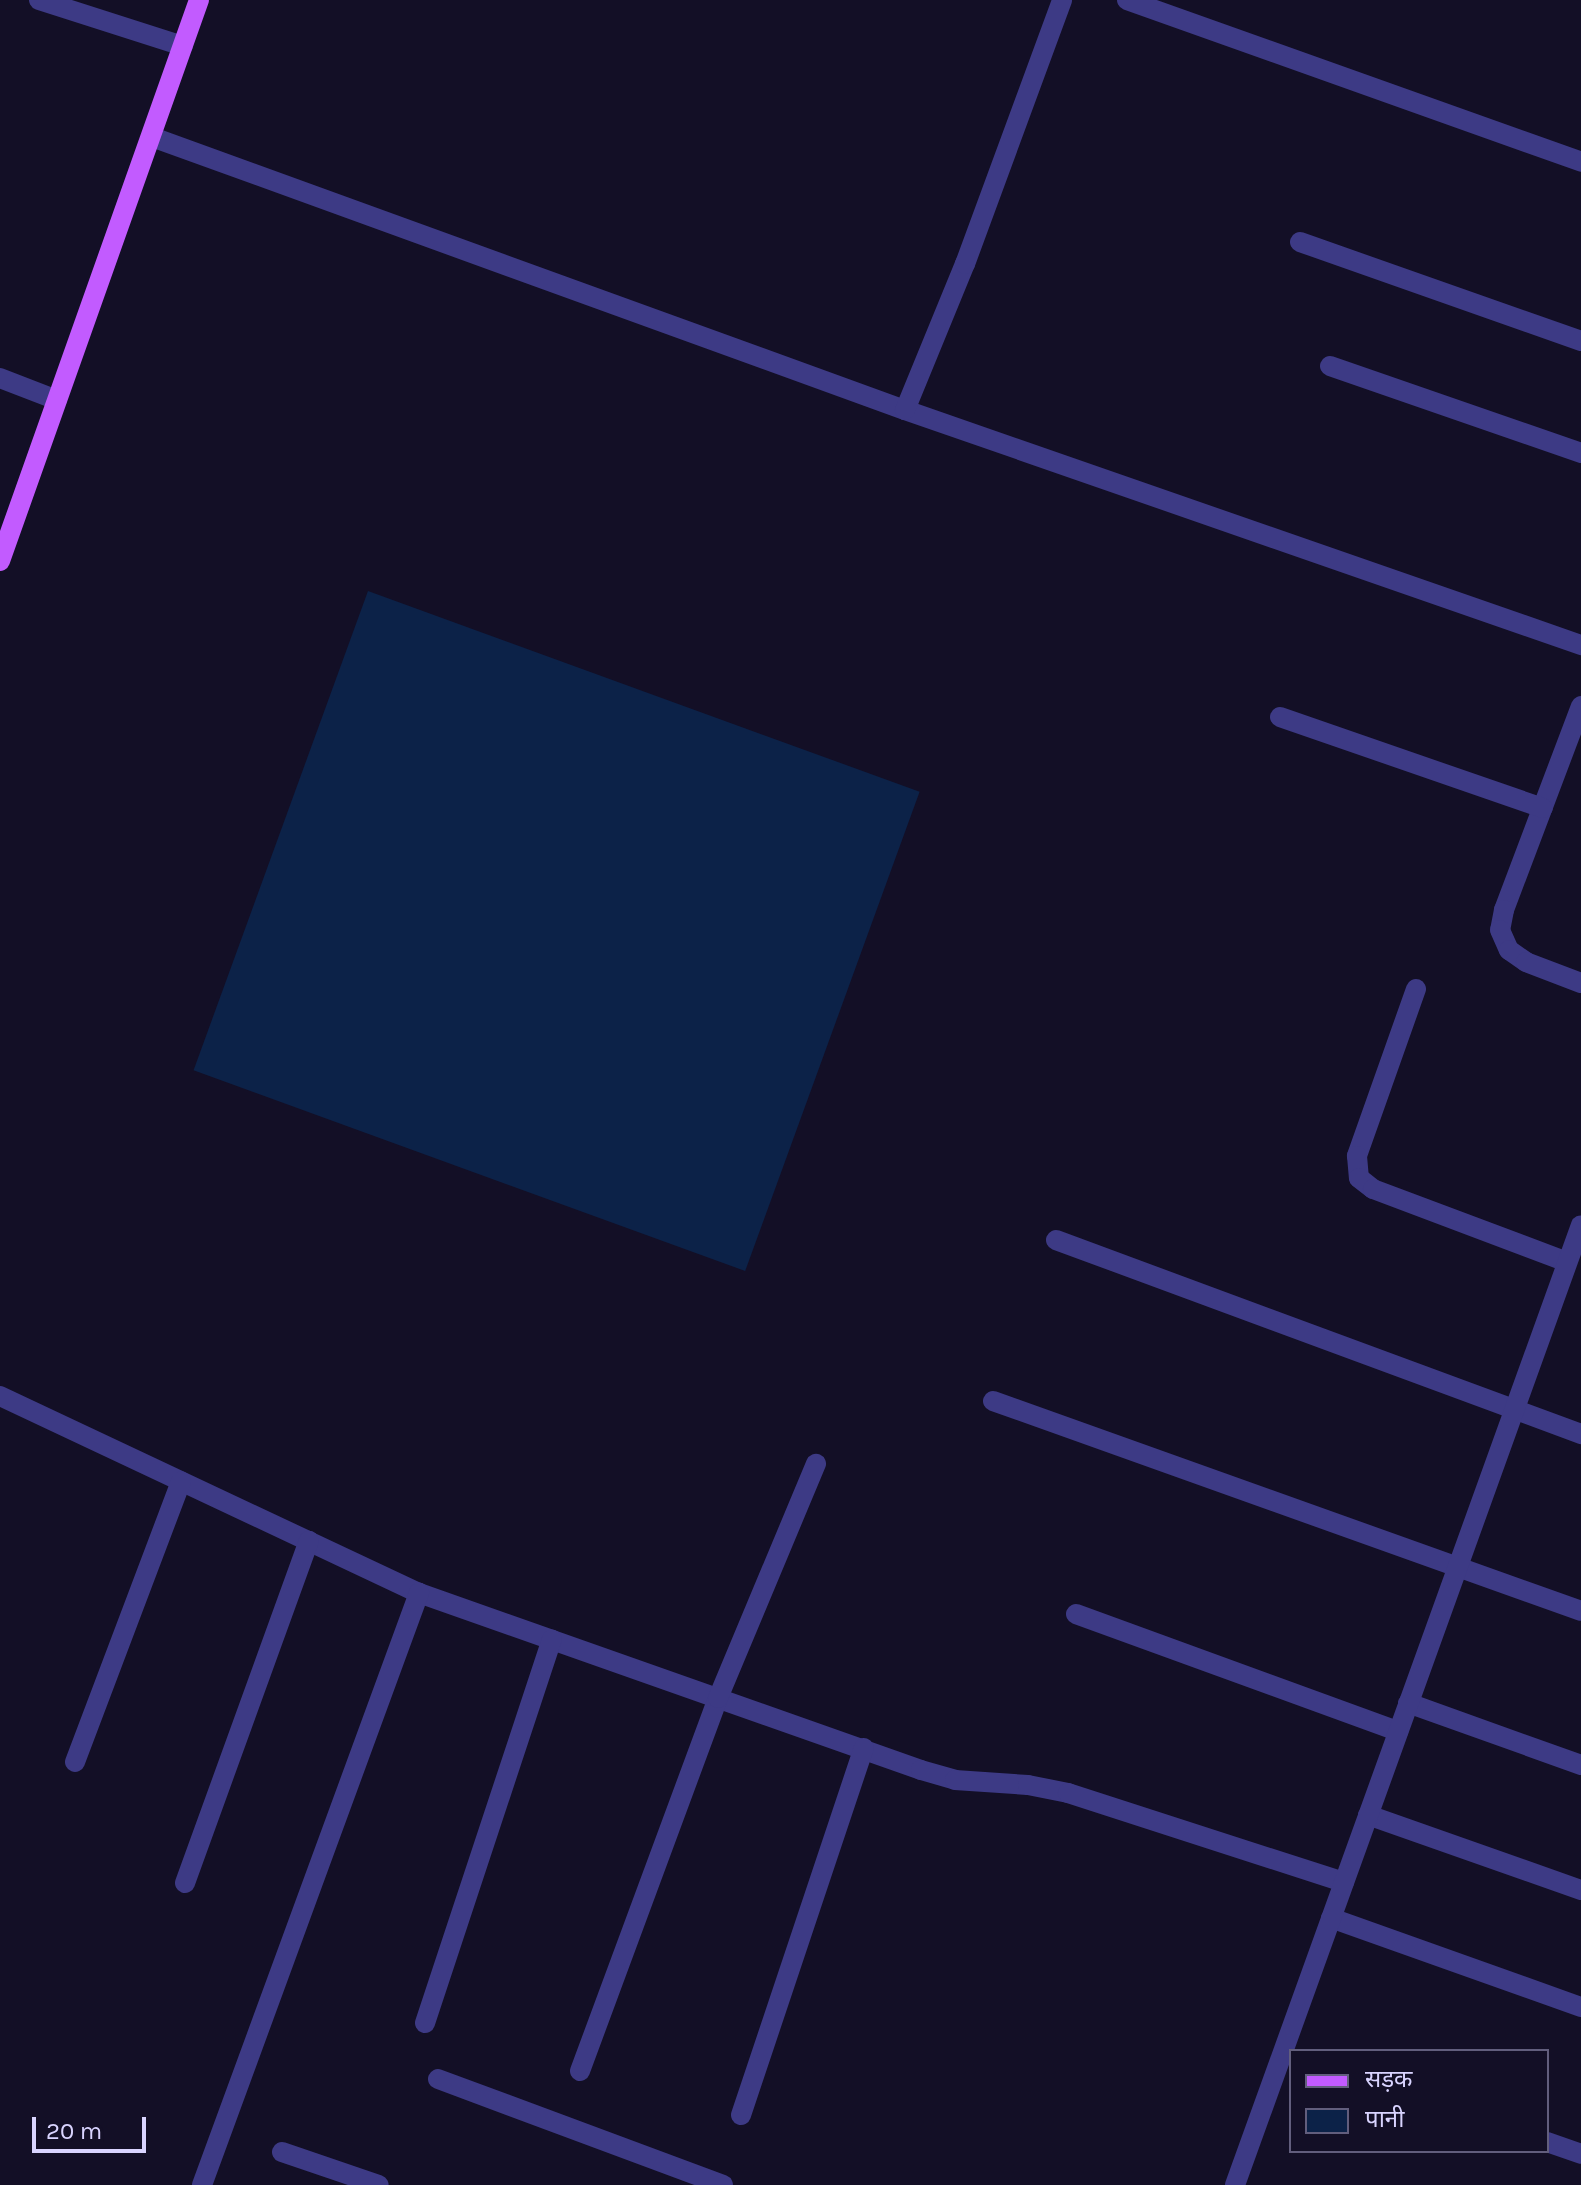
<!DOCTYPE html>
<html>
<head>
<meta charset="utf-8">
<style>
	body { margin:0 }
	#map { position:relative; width:1581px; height:2185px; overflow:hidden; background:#130f26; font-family:Karla,"Noto Sans Devanagari",sans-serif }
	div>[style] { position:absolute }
	.water>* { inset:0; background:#0c2248; transform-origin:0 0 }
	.minor>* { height:20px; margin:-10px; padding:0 10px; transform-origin:10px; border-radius:10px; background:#3d3a85 }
	.major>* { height:20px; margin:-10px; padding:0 10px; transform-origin:10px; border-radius:10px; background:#c25bff }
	span { translate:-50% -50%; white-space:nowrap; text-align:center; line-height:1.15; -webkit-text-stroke:6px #130f26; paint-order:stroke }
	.legend { position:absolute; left:1289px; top:2049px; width:260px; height:104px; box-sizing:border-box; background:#130f26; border:2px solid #625e7d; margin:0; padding:10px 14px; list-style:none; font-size:24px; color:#d9d4ff }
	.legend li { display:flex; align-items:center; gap:16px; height:40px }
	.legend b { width:40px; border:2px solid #625e7d }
	.scale { position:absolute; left:32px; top:2117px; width:114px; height:36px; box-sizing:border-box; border:4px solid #d9d4ff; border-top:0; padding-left:10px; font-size:24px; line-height:28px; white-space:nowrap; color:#d9d4ff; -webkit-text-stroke:6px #130f26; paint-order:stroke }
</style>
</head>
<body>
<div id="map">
	<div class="water">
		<i style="left:368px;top:591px;width:587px;height:510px;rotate:20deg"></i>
	</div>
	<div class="minor">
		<i style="left:39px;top:0;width:151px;rotate:17.7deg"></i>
		<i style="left:1127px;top:0;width:482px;rotate:19.6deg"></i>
		<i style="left:152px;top:137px;width:801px;rotate:19.93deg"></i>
		<i style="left:905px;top:410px;width:716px;rotate:19.17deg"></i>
		<i style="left:1300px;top:242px;width:298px;rotate:19.4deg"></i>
		<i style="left:1330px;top:366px;width:266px;rotate:19.1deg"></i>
		<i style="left:0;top:378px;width:61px;rotate:21.1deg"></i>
		<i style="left:905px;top:410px;width:158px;rotate:-67.7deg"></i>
		<i style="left:965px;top:264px;width:281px;rotate:-69.8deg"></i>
		<i style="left:1581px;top:706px;width:218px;rotate:110.7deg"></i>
		<i style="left:1504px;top:910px;width:20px;rotate:101deg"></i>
		<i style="left:1500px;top:930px;width:22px;rotate:66deg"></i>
		<i style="left:1509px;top:950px;width:21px;rotate:35deg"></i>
		<i style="left:1526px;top:962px;width:59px;rotate:20.9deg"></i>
		<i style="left:1280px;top:717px;width:278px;rotate:19.1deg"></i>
		<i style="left:1416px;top:989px;width:177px;rotate:109.5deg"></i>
		<i style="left:1357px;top:1156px;width:22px;rotate:85deg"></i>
		<i style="left:1359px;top:1178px;width:18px;rotate:38deg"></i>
		<i style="left:1373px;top:1189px;width:207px;rotate:20.6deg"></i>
		<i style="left:1056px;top:1240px;width:560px;rotate:20.28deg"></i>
		<i style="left:0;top:1396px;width:463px;rotate:25.2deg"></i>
		<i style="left:419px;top:1593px;width:532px;rotate:19.42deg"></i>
		<i style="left:921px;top:1770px;width:35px;rotate:16deg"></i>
		<i style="left:955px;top:1780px;width:73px;rotate:3.9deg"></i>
		<i style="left:1028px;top:1785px;width:41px;rotate:11.3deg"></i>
		<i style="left:1068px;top:1793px;width:290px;rotate:17.9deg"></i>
		<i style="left:993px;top:1401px;width:624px;rotate:19.65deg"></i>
		<i style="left:1076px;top:1614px;width:343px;rotate:20deg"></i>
		<i style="left:1408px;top:1703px;width:184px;rotate:19.7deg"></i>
		<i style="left:75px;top:1762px;width:300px;rotate:-69.3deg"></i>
		<i style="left:1368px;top:1815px;width:226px;rotate:19.4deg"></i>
		<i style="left:185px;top:1883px;width:364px;rotate:-70.1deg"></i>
		<i style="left:1331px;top:1918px;width:265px;rotate:19.6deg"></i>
		<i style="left:425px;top:2023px;width:404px;rotate:-71.7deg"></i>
		<i style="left:580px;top:2071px;width:398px;rotate:-69.7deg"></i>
		<i style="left:718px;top:1698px;width:254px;rotate:-67.3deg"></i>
		<i style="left:438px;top:2079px;width:304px;rotate:20.4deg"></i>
		<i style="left:741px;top:2115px;width:387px;rotate:-71.5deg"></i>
		<i style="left:1547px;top:2142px;width:36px;rotate:19deg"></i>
		<i style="left:282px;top:2152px;width:102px;rotate:18.8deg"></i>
		<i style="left:202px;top:2185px;width:631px;rotate:-69.87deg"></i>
		<i style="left:1235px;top:2185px;width:1020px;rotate:-70.18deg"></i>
	</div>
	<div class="major">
		<i style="left:0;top:561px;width:595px;rotate:-70.47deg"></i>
	</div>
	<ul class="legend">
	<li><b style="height:10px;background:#c25bff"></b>सड़क</li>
	<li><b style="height:22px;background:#0c2248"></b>पानी</li>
	</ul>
	<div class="scale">20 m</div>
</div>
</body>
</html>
